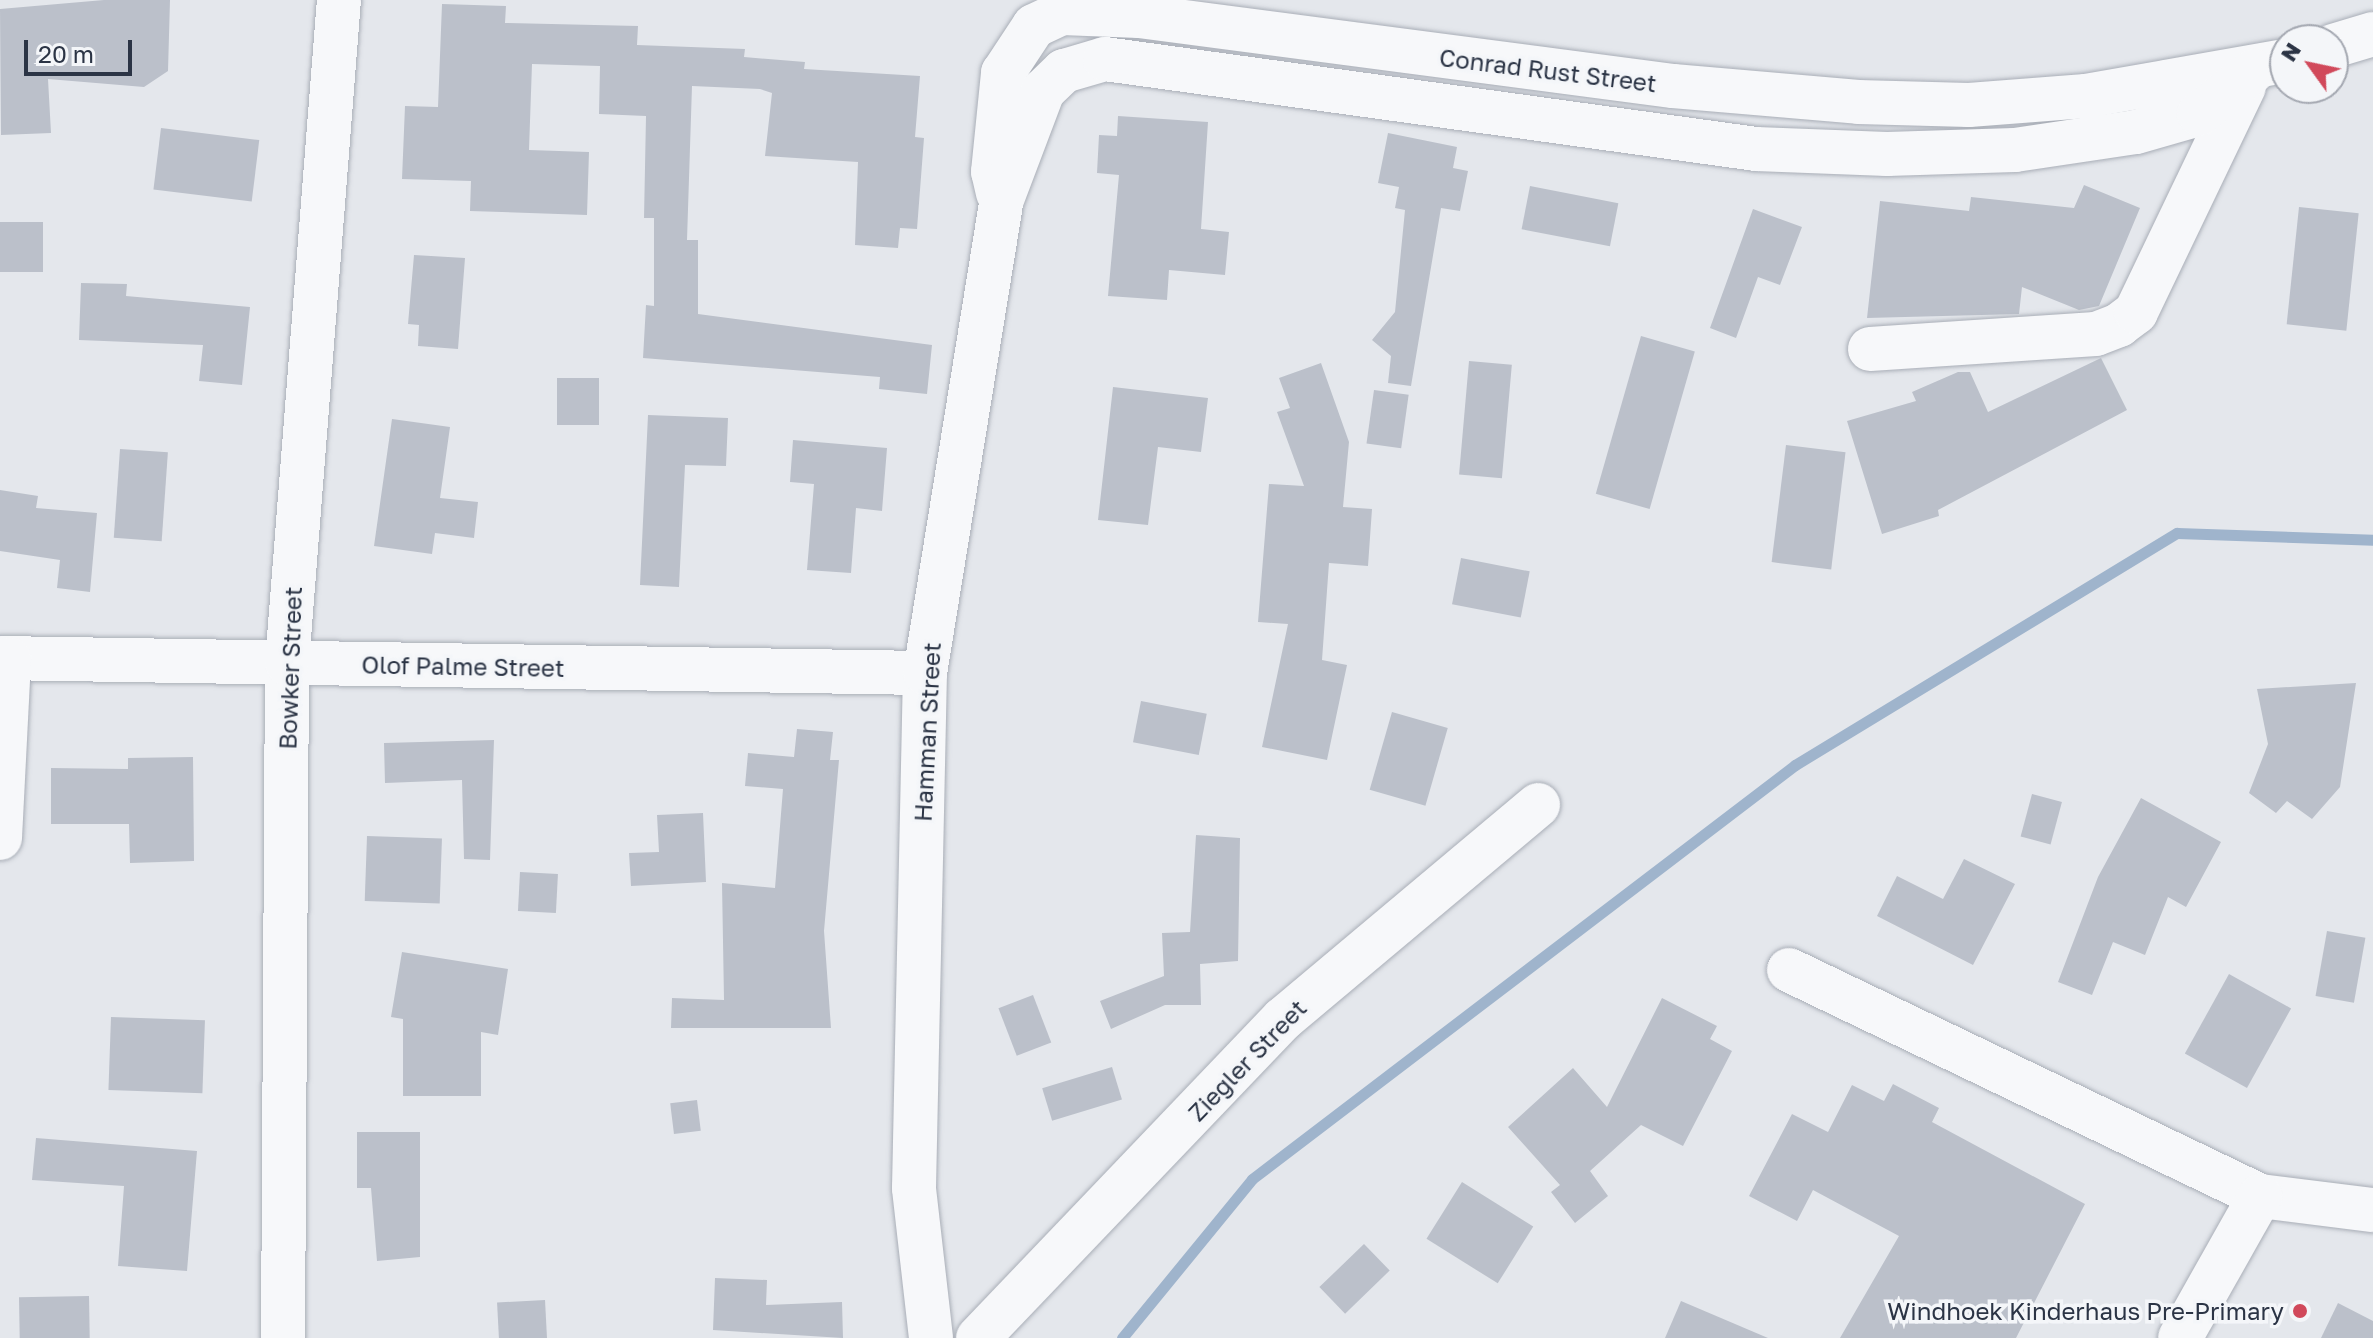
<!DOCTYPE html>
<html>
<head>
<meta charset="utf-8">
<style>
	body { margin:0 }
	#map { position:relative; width:2373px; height:1338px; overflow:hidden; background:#e4e7ec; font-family:"Golos Text",sans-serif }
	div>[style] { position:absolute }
	.stream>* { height:11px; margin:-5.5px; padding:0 5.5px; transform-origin:5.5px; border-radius:5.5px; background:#9fb4cc }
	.building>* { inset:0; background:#bbc0ca; transform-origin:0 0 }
	.roads { filter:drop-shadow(0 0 2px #a9aeb7) drop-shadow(0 0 2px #a9aeb7) }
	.minor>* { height:44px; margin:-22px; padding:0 22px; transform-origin:22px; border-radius:22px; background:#f7f8fa }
	.dots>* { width:22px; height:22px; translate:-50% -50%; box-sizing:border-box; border:4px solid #f4f6f9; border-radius:50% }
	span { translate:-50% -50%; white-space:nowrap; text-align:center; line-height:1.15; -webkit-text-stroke:7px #f4f6f9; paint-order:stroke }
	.street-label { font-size:24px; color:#2b3445 }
	.poi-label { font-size:24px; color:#2b3445 }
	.right { translate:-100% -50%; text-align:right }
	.north { position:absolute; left:2269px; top:24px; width:80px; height:80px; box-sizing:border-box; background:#f4f6f9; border:2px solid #a4a8b1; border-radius:50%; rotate:303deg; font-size:22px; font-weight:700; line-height:32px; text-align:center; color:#2b3445 }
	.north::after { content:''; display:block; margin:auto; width:28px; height:36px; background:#d1495b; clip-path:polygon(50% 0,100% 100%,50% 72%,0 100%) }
	.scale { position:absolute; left:24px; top:40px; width:108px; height:36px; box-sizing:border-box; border:4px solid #2b3445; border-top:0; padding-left:10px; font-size:24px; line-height:28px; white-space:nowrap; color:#2b3445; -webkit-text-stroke:6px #f4f6f9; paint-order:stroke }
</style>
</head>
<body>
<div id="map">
	<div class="stream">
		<i style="left:1122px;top:1338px;width:205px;rotate:-50.7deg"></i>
		<i style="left:1252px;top:1179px;width:683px;rotate:-37.32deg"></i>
		<i style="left:1795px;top:765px;width:447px;rotate:-31.3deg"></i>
		<i style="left:2177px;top:533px;width:196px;rotate:2deg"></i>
	</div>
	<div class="building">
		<i style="clip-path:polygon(104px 0,170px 0,168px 71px,144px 87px,48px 79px,51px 133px,1px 135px,0 9px)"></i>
		<i style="clip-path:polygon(442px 4px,506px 6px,505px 23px,638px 26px,637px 45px,745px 49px,744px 57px,805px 62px,804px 69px,920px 76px,915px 137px,924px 138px,917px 229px,900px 228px,898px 248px,855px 245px,858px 162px,765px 156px,772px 93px,760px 89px,692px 86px,687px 240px,698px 240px,698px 314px,932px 345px,927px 394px,879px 389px,880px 377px,643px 358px,646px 305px,654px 306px,654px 218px,644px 218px,646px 116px,599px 114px,600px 66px,532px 64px,529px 150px,589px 152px,587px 215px,470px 211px,471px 181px,402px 179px,405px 106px,438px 107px)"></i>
		<i style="clip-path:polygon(1118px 116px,1208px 122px,1201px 229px,1229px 232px,1225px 275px,1169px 270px,1167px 300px,1108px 296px,1119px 175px,1097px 173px,1099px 135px,1117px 136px)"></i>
		<i style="left:161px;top:128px;width:99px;height:62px;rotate:7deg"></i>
		<i style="clip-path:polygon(1388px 133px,1457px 147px,1453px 168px,1468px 171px,1460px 211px,1441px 208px,1411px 386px,1388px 383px,1391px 356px,1372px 340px,1395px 312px,1405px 210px,1395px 208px,1399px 187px,1378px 183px)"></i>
		<i style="clip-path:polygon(2084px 185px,2140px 208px,2099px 306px,2079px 310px,2022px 287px,2019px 314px,1867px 318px,1880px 201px,1969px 211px,1971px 197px,2074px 208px)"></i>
		<i style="left:1530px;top:186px;width:90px;height:44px;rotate:11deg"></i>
		<i style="left:2299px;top:207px;width:60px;height:118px;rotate:6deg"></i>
		<i style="clip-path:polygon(1753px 209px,1802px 227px,1780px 285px,1758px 277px,1736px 338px,1710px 328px)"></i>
		<i style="left:43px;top:222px;width:50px;height:43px;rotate:90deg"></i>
		<i style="clip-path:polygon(414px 255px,465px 258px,458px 349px,418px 346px,419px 325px,408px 324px)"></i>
		<i style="clip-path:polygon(81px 283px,127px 284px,126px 296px,250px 307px,242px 385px,199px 381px,203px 345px,79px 340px)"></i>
		<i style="left:1641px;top:336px;width:56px;height:164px;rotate:16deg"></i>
		<i style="clip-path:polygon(2101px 358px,2127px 410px,1938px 510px,1939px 516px,1882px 534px,1847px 421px,1916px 401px,1912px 392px,1958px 372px,1970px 372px,1988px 412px)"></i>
		<i style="left:1469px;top:361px;width:43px;height:114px;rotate:5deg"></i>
		<i style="clip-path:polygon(1321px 363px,1349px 442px,1343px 507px,1372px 509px,1368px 566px,1329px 563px,1322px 660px,1347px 665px,1327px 760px,1262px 747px,1288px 624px,1258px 622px,1269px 484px,1304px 486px,1277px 412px,1290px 408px,1279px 378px)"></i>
		<i style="left:557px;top:378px;width:42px;height:47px"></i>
		<i style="clip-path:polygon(1113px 387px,1208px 398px,1201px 452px,1158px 447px,1148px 525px,1098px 520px)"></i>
		<i style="left:1374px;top:390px;width:35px;height:54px;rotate:8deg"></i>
		<i style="clip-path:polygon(648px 415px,728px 418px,726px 466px,685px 465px,679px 587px,640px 585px)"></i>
		<i style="clip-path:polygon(392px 419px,450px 427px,440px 498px,478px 502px,474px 538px,435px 533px,432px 554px,374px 546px)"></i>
		<i style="clip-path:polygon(793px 440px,887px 448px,882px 511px,856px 508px,851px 573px,807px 570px,814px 484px,790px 482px)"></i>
		<i style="left:1786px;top:445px;width:60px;height:118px;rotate:7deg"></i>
		<i style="left:120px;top:449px;width:48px;height:89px;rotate:4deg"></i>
		<i style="clip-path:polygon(0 490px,38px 496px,36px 508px,97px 513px,90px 592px,57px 588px,60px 560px,0 551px)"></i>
		<i style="left:1461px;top:558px;width:70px;height:47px;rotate:11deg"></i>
		<i style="clip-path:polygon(2356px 683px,2340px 787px,2312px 819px,2287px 801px,2276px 813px,2249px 793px,2268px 744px,2257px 689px)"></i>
		<i style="left:1141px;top:701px;width:67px;height:42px;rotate:11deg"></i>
		<i style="left:1392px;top:712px;width:58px;height:81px;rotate:16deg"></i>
		<i style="clip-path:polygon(797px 729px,833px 732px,830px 760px,839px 760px,824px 931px,831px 1028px,671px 1028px,672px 998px,724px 1000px,722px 883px,775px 888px,783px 789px,745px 786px,748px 753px,794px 757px)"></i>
		<i style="clip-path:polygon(494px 740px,490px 860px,464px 859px,462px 780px,385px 783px,384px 743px)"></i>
		<i style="clip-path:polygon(193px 757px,194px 861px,130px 863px,129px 824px,51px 824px,51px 768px,128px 769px,128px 758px)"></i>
		<i style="left:2032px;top:794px;width:31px;height:44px;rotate:15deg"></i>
		<i style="clip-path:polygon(2141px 798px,2221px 842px,2186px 907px,2168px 897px,2145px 955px,2113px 942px,2092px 995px,2058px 982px,2098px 877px)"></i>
		<i style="clip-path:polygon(703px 813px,706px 882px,631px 886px,629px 853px,659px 852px,657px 815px)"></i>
		<i style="clip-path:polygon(1196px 835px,1240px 838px,1238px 961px,1200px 964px,1201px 1005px,1165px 1005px,1111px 1029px,1100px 1001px,1164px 976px,1162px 933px,1190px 932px)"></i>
		<i style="left:367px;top:836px;width:75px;height:65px;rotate:2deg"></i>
		<i style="clip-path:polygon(1964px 859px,2015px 884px,1973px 965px,1877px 916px,1897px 876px,1943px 899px)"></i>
		<i style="left:520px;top:872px;width:38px;height:39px;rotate:3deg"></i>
		<i style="left:2327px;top:931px;width:39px;height:66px;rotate:10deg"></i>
		<i style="clip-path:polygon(402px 952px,508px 969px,498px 1035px,481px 1032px,481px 1096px,403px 1096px,403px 1019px,391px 1017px)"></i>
		<i style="left:2229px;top:974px;width:71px;height:91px;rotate:29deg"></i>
		<i style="left:1033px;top:995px;width:51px;height:37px;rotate:69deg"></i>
		<i style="clip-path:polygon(1662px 998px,1717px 1026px,1710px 1039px,1732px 1051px,1683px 1146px,1641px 1125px,1590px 1171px,1608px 1196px,1575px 1223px,1551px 1192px,1560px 1185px,1508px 1127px,1573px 1068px,1607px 1107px)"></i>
		<i style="left:111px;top:1017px;width:94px;height:73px;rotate:2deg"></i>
		<i style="left:1112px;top:1067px;width:34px;height:73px;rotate:73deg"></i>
		<i style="clip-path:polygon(1893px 1084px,1939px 1108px,1932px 1122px,2085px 1204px,2016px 1338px,1840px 1338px,1899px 1236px,1813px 1190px,1797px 1221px,1749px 1196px,1792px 1114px,1828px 1132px,1852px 1085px,1884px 1101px)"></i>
		<i style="left:697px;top:1100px;width:31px;height:27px;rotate:83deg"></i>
		<i style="clip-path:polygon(357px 1132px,420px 1132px,420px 1257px,377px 1261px,371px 1188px,357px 1188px)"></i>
		<i style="clip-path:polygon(36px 1138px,197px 1151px,187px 1271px,118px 1266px,124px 1186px,32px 1180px)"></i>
		<i style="left:1462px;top:1182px;width:84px;height:67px;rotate:32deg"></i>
		<i style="left:1364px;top:1244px;width:37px;height:62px;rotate:46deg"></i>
		<i style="clip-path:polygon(715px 1278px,767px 1280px,766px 1305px,842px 1302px,843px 1338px,713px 1330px)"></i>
		<i style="left:89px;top:1296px;width:42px;height:70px;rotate:89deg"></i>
		<i style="left:545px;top:1300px;width:38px;height:48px;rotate:87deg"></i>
		<i style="clip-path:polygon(1681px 1301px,1768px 1338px,1665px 1338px)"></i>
		<i style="clip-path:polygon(2338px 1303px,2373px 1321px,2373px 1338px,2321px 1338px)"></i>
	</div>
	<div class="roads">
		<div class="minor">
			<i style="left:2333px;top:46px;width:42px;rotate:-16.7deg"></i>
			<i style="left:998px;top:193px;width:22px;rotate:-103deg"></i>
			<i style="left:993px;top:172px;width:100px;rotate:-84.2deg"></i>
			<i style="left:1003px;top:73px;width:56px;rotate:-56.6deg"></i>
			<i style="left:1034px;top:26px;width:31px;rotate:-25deg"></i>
			<i style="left:1062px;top:13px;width:77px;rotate:2.2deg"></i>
			<i style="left:1139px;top:16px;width:539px;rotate:7.47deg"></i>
			<i style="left:1673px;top:86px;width:186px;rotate:4.9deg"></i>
			<i style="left:1858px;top:102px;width:111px;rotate:1.5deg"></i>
			<i style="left:1969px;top:105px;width:117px;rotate:-4.4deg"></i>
			<i style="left:2086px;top:96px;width:202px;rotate:-10deg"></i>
			<i style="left:1870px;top:349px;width:226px;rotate:-3.8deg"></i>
			<i style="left:2096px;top:334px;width:25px;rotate:-21deg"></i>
			<i style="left:2119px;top:325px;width:21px;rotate:-37deg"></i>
			<i style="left:2136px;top:312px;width:250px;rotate:-64.4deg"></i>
			<i style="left:0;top:658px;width:925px;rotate:0.93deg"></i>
			<i style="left:0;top:838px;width:179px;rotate:-87.1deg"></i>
			<i style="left:1789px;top:970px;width:522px;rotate:25.63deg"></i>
			<i style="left:2260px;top:1196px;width:114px;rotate:7.1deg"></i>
			<i style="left:283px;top:1338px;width:675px;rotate:-89.66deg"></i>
			<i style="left:287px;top:663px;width:665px;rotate:-85.52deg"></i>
			<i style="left:931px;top:1338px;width:151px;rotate:-96.5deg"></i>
			<i style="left:914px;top:1188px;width:515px;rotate:-88.78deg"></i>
			<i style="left:925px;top:673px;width:477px;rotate:-80.8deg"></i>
			<i style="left:1001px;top:202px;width:119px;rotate:-69.3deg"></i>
			<i style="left:1043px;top:91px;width:29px;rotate:-44deg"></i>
			<i style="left:1064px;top:71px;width:43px;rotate:-16.3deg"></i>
			<i style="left:1105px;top:59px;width:657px;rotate:7.87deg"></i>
			<i style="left:1756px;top:149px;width:131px;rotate:2.2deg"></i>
			<i style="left:1887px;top:154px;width:128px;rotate:-1.8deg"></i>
			<i style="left:2015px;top:150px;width:122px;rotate:-8.5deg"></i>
			<i style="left:2136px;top:132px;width:66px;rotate:-15.9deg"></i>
			<i style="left:2199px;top:114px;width:69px;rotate:-38.5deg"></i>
			<i style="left:978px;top:1338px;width:441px;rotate:-46.3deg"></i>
			<i style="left:1283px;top:1019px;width:333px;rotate:-40deg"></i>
			<i style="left:2180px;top:1338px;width:163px;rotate:-60.6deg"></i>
		</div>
	</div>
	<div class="dots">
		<i style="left:2300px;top:1311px;background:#d1495b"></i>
	</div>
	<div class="street-label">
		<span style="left:1548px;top:70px;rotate:7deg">Conrad Rust Street</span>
		<span style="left:463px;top:666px;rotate:1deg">Olof Palme Street</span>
		<span style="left:290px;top:668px;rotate:-88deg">Bowker Street</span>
		<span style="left:927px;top:732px;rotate:-87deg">Hamman Street</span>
		<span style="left:1247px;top:1060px;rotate:-46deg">Ziegler Street</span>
	</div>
	<div class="poi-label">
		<span class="right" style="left:2284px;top:1311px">Windhoek Kinderhaus Pre-Primary</span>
	</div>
	<div class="north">N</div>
	<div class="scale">20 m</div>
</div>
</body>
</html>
